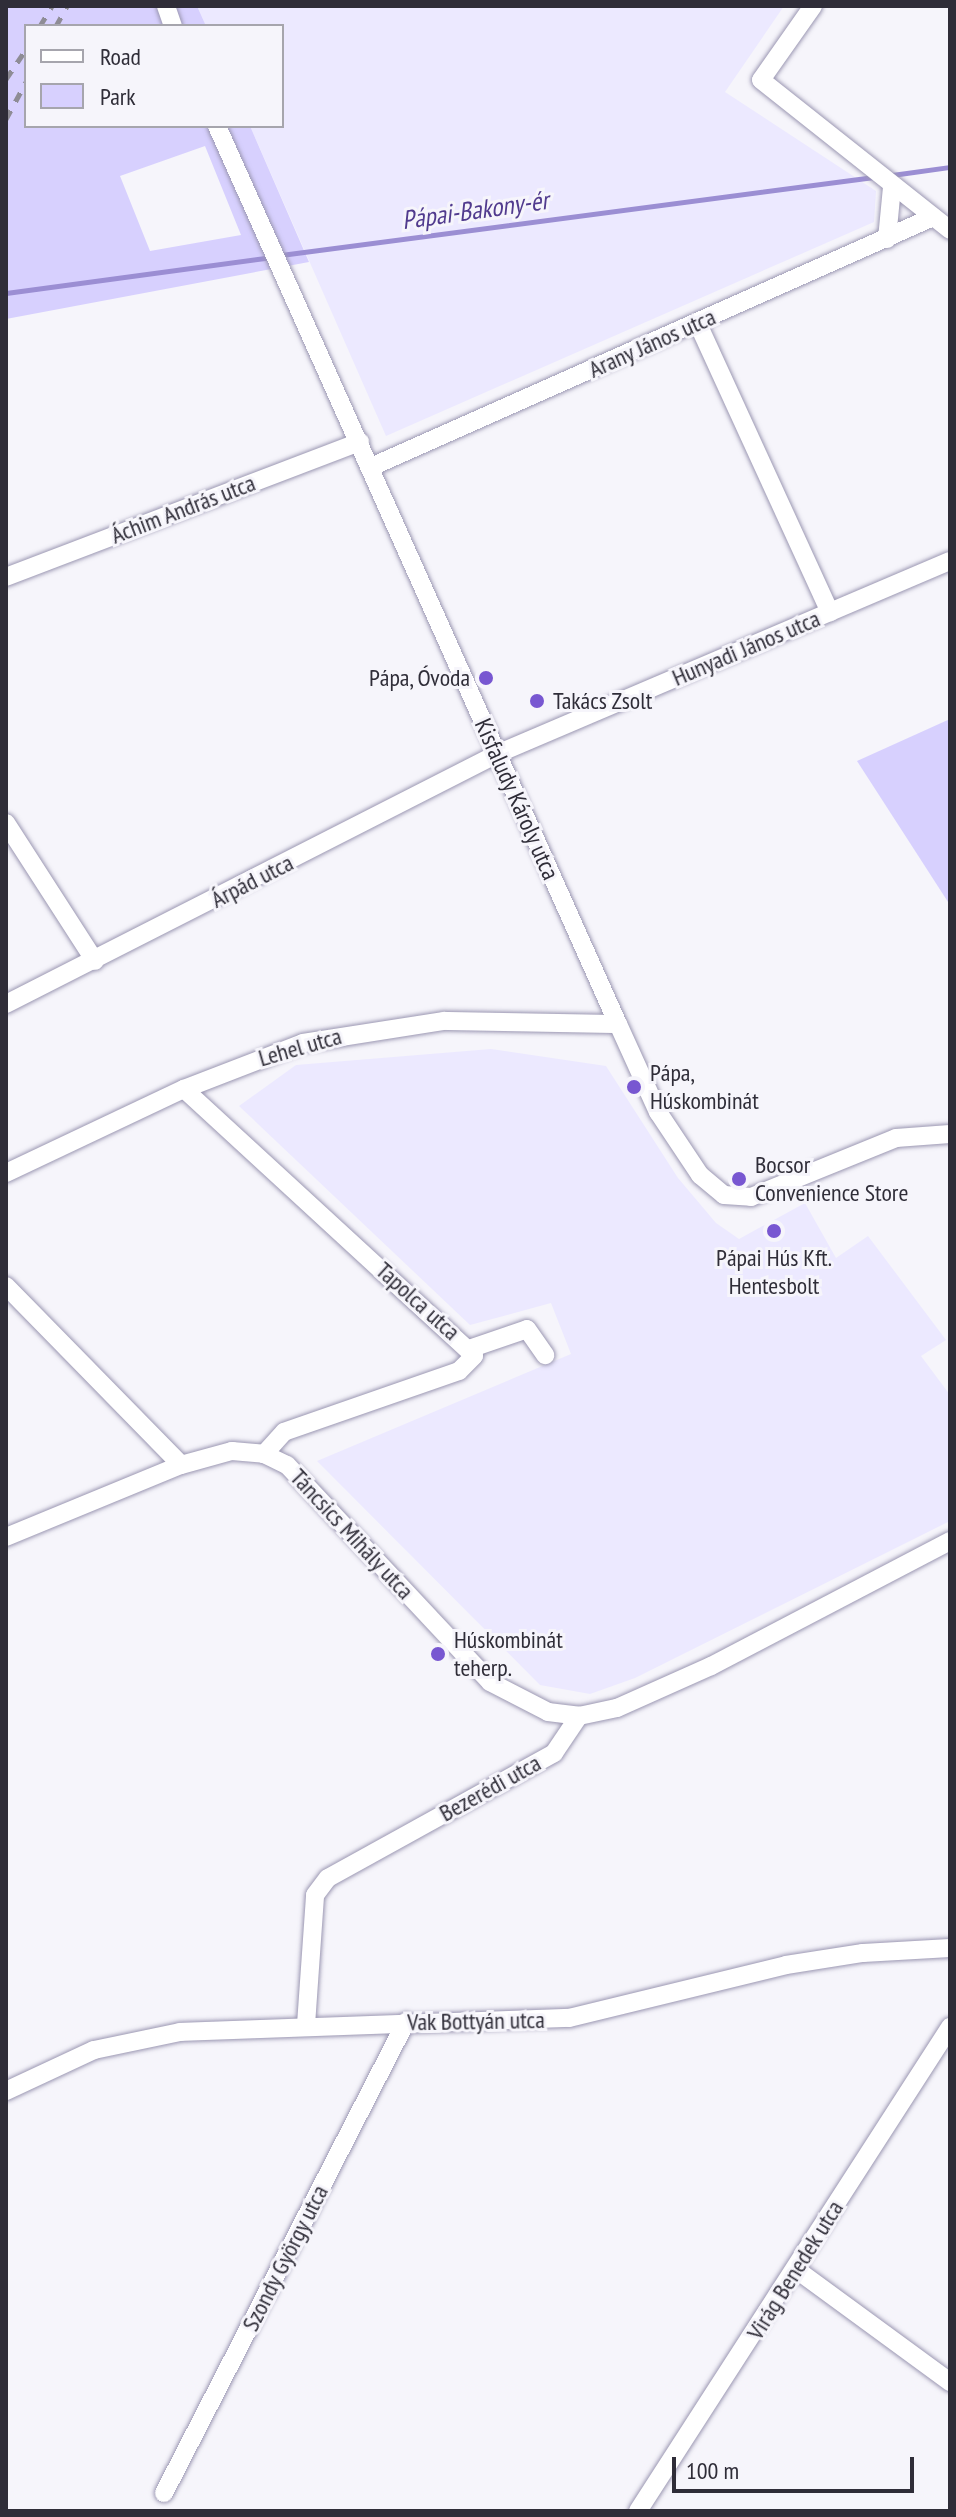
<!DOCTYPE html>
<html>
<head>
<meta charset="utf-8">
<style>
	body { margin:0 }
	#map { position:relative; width:956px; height:2517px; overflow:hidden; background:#f6f5fb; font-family:"PT Sans Narrow",sans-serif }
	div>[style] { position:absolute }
	.built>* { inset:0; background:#ece9ff }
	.green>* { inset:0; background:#d7d0fe }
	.stream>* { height:5px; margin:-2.5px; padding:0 2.5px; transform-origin:2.5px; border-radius:2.5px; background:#9b8ed3 }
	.roads { filter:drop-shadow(0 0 2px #9b97b2) drop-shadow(0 0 2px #9b97b2) }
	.minor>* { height:18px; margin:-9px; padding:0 9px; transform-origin:9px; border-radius:9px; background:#fff }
	.rail>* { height:5px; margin-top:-2.5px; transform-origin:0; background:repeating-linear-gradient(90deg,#8e8c95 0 10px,transparent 0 20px) }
	.dots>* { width:22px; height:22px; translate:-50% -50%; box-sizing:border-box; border:4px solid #f6f5fb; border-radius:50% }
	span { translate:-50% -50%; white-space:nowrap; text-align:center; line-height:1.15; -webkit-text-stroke:6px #f6f5fb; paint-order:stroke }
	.street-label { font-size:24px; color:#2f2d38 }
	.poi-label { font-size:24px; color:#2f2d38 }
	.right { translate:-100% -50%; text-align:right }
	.left { translate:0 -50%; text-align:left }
	.water-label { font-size:26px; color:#513b8e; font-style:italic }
	.frame { position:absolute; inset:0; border:8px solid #2f2d38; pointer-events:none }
	.legend { position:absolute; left:24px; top:24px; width:260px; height:104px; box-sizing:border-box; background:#f6f5fb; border:2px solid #a6a5ad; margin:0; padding:10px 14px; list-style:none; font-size:24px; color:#2f2d38 }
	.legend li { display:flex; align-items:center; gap:16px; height:40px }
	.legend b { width:40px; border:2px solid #a6a5ad }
	.scale { position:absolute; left:672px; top:2457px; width:242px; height:36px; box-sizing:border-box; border:4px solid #2f2d38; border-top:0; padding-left:10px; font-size:24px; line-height:28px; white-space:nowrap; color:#2f2d38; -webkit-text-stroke:6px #f6f5fb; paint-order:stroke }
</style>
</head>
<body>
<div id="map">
	<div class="built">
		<i style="clip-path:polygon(197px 6px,784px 6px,725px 92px,876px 191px,874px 222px,386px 436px,250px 126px,282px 126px,282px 26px,206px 26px)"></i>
		<i style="clip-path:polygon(491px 1049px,606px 1066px,678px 1178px,716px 1223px,739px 1239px,805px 1203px,836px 1258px,868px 1236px,946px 1340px,921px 1356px,950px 1395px,950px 1521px,635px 1678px,590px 1694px,540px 1685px,317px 1461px,571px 1354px,551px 1303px,470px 1325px,239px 1106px,296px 1065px)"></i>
	</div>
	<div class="green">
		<i style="clip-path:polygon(evenodd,6px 6px,197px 6px,206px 26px,26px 26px,26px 126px,250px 126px,309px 262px,6px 319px,6px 6px,205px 146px,241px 235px,150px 251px,120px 176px,205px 146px)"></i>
		<i style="clip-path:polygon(950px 719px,950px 905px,857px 761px)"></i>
	</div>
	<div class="stream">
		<i style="left:892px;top:175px;width:59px;rotate:-7.9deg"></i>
		<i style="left:281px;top:255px;width:598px;rotate:-7.49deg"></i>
		<i style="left:6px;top:293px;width:267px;rotate:-7.7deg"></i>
	</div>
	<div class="roads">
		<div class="minor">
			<i style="left:166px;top:6px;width:21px;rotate:71deg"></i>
			<i style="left:813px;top:6px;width:90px;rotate:125.1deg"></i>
			<i style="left:761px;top:80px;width:241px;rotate:38.4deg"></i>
			<i style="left:217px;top:126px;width:983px;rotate:65.94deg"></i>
			<i style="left:618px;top:1024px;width:97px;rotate:65.6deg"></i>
			<i style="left:658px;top:1112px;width:76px;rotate:56.3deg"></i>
			<i style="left:700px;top:1175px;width:31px;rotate:40deg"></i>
			<i style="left:724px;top:1195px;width:27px;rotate:4deg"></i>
			<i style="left:751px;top:1197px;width:157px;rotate:-22.1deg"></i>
			<i style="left:896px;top:1138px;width:54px;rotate:-4.2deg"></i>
			<i style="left:887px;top:239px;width:52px;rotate:-84.5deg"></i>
			<i style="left:698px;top:324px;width:317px;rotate:65.4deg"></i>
			<i style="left:371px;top:467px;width:615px;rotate:-23.98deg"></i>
			<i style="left:6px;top:577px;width:379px;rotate:-20.9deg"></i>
			<i style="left:6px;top:823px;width:164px;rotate:57.2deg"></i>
			<i style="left:6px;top:1004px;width:551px;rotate:-26.98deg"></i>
			<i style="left:497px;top:754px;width:492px;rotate:-23.1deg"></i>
			<i style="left:184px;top:1089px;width:394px;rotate:42.6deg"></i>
			<i style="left:474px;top:1356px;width:21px;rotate:135deg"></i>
			<i style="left:459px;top:1371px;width:185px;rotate:160.8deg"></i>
			<i style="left:284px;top:1432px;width:30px;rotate:132deg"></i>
			<i style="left:6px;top:1173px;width:197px;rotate:-25.3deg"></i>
			<i style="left:184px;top:1089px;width:128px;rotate:-21.1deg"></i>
			<i style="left:303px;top:1043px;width:143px;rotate:-8.9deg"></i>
			<i style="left:444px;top:1021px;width:174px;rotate:1deg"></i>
			<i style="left:6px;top:1286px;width:250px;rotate:45.6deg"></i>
			<i style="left:469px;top:1349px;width:61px;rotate:-19deg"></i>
			<i style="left:527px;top:1329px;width:32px;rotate:55deg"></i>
			<i style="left:6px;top:1537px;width:189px;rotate:-22.4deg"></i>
			<i style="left:181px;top:1465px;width:53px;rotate:-15.4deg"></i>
			<i style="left:232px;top:1451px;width:32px;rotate:5deg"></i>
			<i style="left:264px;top:1454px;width:25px;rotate:26deg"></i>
			<i style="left:287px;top:1465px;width:297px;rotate:46.9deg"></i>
			<i style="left:490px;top:1682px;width:65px;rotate:27.3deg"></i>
			<i style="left:548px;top:1712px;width:31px;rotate:7deg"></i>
			<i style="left:579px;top:1716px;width:39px;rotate:-12deg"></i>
			<i style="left:617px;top:1708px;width:103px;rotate:-24.1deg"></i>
			<i style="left:711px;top:1666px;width:270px;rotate:-27.6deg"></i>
			<i style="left:306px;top:2025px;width:130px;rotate:-86deg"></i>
			<i style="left:315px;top:1895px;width:21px;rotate:-53deg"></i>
			<i style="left:328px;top:1878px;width:258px;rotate:-28.9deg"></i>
			<i style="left:554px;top:1753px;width:45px;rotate:-56deg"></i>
			<i style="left:6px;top:2091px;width:97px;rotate:-25deg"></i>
			<i style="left:94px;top:2050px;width:88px;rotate:-11.8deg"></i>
			<i style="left:180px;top:2032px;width:389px;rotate:-2.1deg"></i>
			<i style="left:569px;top:2018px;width:223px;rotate:-13.7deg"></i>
			<i style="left:786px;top:1965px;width:78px;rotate:-8.9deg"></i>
			<i style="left:863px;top:1953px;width:87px;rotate:-3.3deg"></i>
			<i style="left:797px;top:2270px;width:190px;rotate:36.2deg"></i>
			<i style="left:164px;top:2493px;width:530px;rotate:-62.81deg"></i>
			<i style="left:638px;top:2511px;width:576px;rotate:-57.19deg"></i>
		</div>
	</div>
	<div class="rail">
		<i style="left:40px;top:26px;width:23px;rotate:-59deg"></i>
		<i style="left:56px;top:26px;width:23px;rotate:-61deg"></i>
		<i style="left:6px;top:79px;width:36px;rotate:-56deg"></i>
		<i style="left:6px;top:119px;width:42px;rotate:-61.6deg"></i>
	</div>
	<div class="dots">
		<i style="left:486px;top:678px;background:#7857d1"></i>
		<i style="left:537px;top:701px;background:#7857d1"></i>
		<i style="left:634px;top:1087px;background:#7857d1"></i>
		<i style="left:739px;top:1179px;background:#7857d1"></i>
		<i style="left:774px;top:1231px;background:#7857d1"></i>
		<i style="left:438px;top:1654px;background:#7857d1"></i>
	</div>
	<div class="street-label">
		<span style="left:652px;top:343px;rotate:-24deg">Arany János utca</span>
		<span style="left:183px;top:509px;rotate:-21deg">Áchim András utca</span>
		<span style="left:746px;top:648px;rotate:-23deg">Hunyadi János utca</span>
		<span style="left:517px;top:799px;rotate:66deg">Kisfaludy Károly utca</span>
		<span style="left:252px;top:881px;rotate:-27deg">Árpád utca</span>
		<span style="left:300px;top:1047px;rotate:-16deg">Lehel utca</span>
		<span style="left:418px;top:1301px;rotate:42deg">Tapolca utca</span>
		<span style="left:352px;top:1534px;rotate:47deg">Táncsics Mihály utca</span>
		<span style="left:490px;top:1788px;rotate:-29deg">Bezerédi utca</span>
		<span style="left:476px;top:2021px;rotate:-1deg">Vak Bottyán utca</span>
		<span style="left:285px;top:2258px;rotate:-63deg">Szondy György utca</span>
		<span style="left:795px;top:2270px;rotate:-58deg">Virág Benedek utca</span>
	</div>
	<div class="poi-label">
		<span class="right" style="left:470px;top:678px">Pápa, Óvoda</span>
		<span class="left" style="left:553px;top:701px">Takács Zsolt</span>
		<span class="left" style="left:650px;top:1087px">Pápa,<br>Húskombinát</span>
		<span class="left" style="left:755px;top:1179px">Bocsor<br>Convenience Store</span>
		<span style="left:774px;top:1272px">Pápai Hús Kft.<br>Hentesbolt</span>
		<span class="left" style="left:454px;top:1654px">Húskombinát<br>teherp.</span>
	</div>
	<div class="water-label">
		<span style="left:475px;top:210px;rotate:-8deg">Pápai-Bakony-ér</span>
	</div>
	<div class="frame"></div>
	<ul class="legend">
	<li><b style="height:10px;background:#fff"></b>Road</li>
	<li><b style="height:22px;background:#d7d0fe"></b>Park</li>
	</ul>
	<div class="scale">100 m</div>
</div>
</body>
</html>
